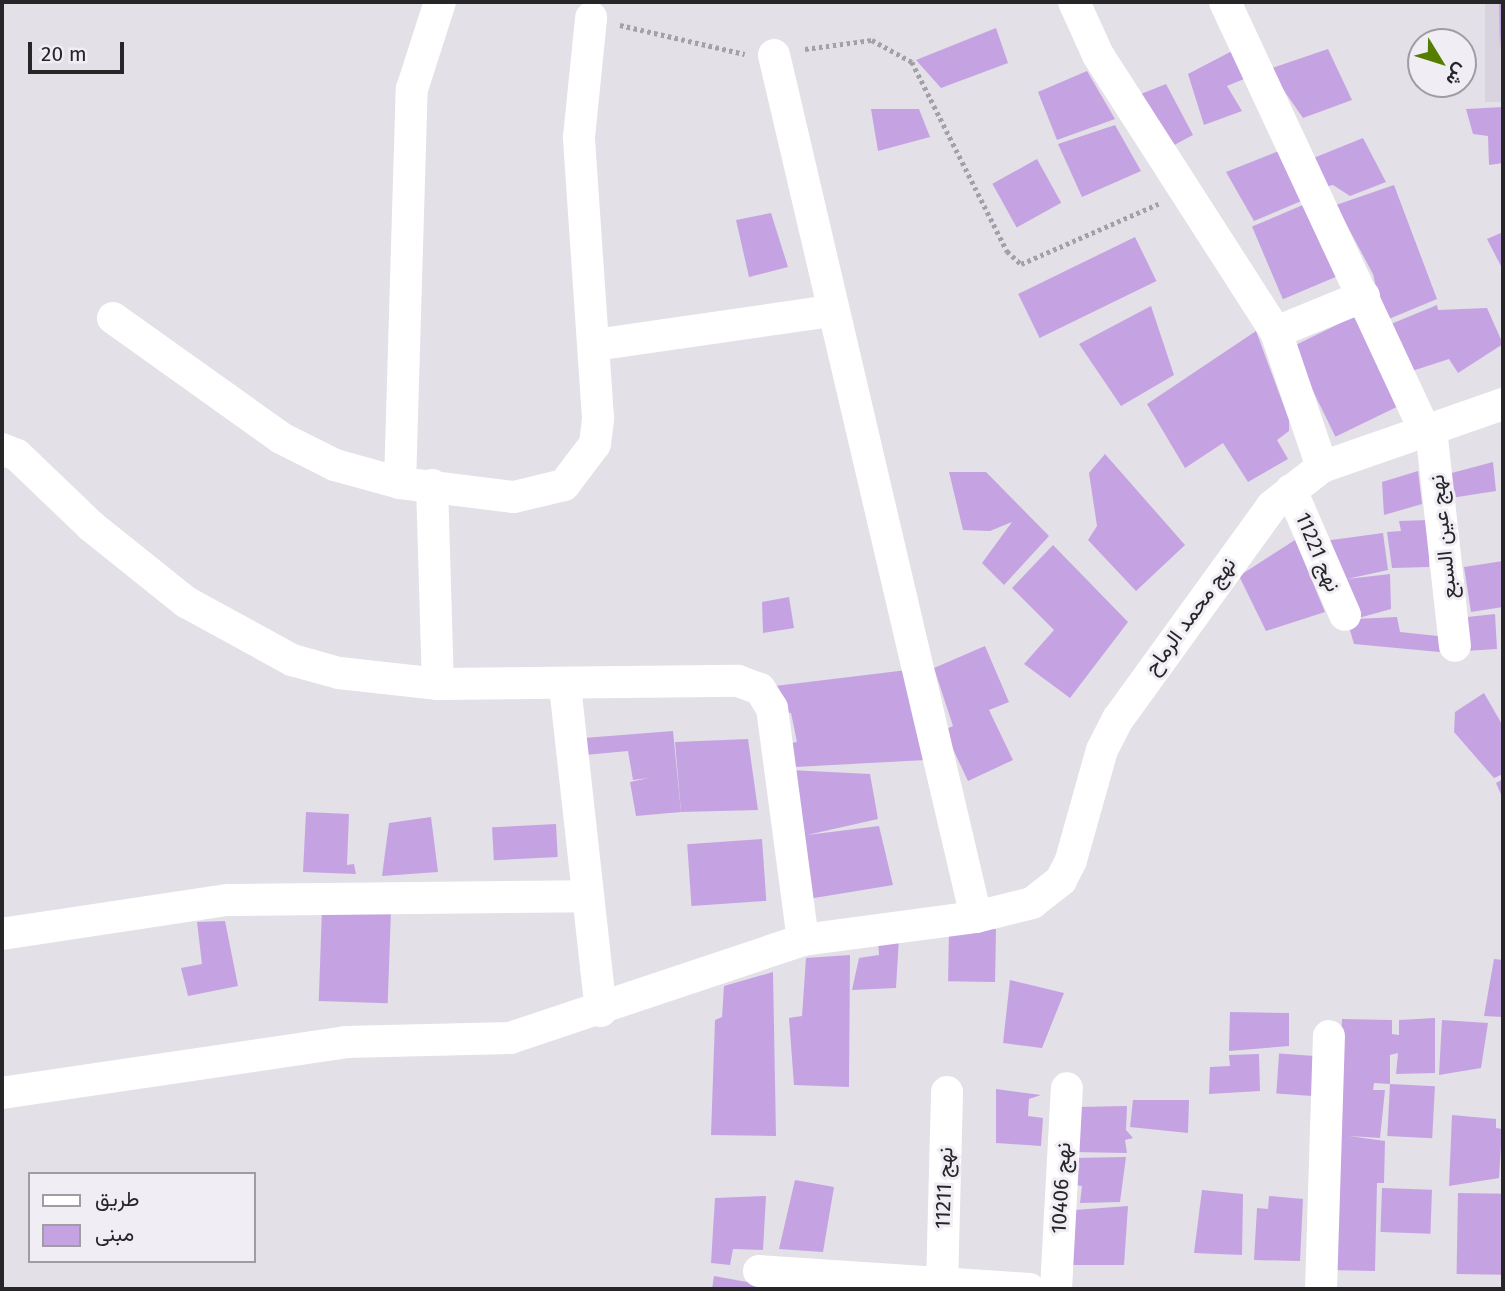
<!DOCTYPE html>
<html>
<head>
<meta charset="utf-8">
<style>
	body { margin:0 }
	#map { position:relative; width:1505px; height:1291px; overflow:hidden; background:#e3e0e7; font-family:"Fira Sans",Vazirmatn,sans-serif }
	div>[style] { position:absolute }
	.built>* { inset:0; background:#d9d2df; transform-origin:0 0 }
	.building>* { inset:0; background:#c5a3e3; transform-origin:0 0 }
	.path>* { height:4.5px; margin-top:-2.25px; transform-origin:0; background:repeating-linear-gradient(90deg,#a3a1a6 0 3.5px,transparent 0 7px) }
	.minor>* { height:32px; margin:-16px; padding:0 16px; transform-origin:16px; border-radius:16px; background:#fff }
	span { translate:-50% -50%; white-space:nowrap; text-align:center; line-height:1.15; -webkit-text-stroke:6px #f0edf4; paint-order:stroke }
	.street-label { font-size:21px; color:#262527 }
	.frame { position:absolute; inset:0; border:4px solid #262527; pointer-events:none }
	.legend { position:absolute; left:28px; top:1172px; width:228px; height:91px; box-sizing:border-box; background:#f0edf4; border:2px solid #9f9da2; margin:0; padding:9px 12px; list-style:none; font-size:21px; color:#262527 }
	.legend li { display:flex; align-items:center; gap:14px; height:35px }
	.legend b { width:35px; border:2px solid #9f9da2 }
	.north { position:absolute; left:1407px; top:28px; width:70px; height:70px; box-sizing:border-box; background:#f0edf4; border:2px solid #9f9da2; border-radius:50%; rotate:128deg; font-size:19px; font-weight:700; line-height:28px; text-align:center; color:#262527 }
	.north::after { content:''; display:block; margin:auto; width:24px; height:32px; background:#557e00; clip-path:polygon(50% 0,100% 100%,50% 72%,0 100%) }
	.scale { position:absolute; left:28px; top:42px; width:96px; height:32px; box-sizing:border-box; border:4px solid #262527; border-top:0; padding-left:9px; font-size:21px; line-height:24px; white-space:nowrap; color:#262527; -webkit-text-stroke:5px #f0edf4; paint-order:stroke }
</style>
</head>
<body>
<div id="map">
	<div class="built">
		<i style="left:1485px;top:2px;width:18px;height:100px"></i>
	</div>
	<div class="building">
		<i style="clip-path:polygon(1499px 2px,1503px 2px,1500px 50px)"></i>
		<i style="clip-path:polygon(996px 28px,1008px 63px,941px 88px,916px 60px)"></i>
		<i style="clip-path:polygon(1328px 49px,1352px 100px,1303px 118px,1269px 69px)"></i>
		<i style="clip-path:polygon(1234px 50px,1244px 79px,1227px 86px,1242px 111px,1204px 125px,1188px 74px)"></i>
		<i style="clip-path:polygon(1087px 71px,1115px 119px,1057px 140px,1038px 92px)"></i>
		<i style="clip-path:polygon(1166px 84px,1193px 135px,1163px 151px,1131px 98px)"></i>
		<i style="clip-path:polygon(1503px 107px,1503px 163px,1489px 165px,1488px 136px,1473px 134px,1466px 109px)"></i>
		<i style="clip-path:polygon(871px 109px,919px 109px,930px 137px,878px 151px)"></i>
		<i style="clip-path:polygon(1115px 125px,1141px 171px,1082px 197px,1058px 144px)"></i>
		<i style="clip-path:polygon(1363px 138px,1386px 182px,1350px 196px,1333px 185px,1320px 188px,1311px 159px)"></i>
		<i style="clip-path:polygon(1279px 151px,1306px 199px,1254px 221px,1226px 172px)"></i>
		<i style="left:1037px;top:159px;width:50px;height:51px;rotate:61deg"></i>
		<i style="clip-path:polygon(1394px 185px,1437px 299px,1384px 321px,1373px 274px,1336px 205px)"></i>
		<i style="left:1310px;top:202px;width:79px;height:63px;rotate:67deg"></i>
		<i style="clip-path:polygon(771px 213px,788px 267px,749px 277px,736px 220px)"></i>
		<i style="clip-path:polygon(1503px 232px,1503px 270px,1487px 239px)"></i>
		<i style="left:1135px;top:237px;width:49px;height:130px;rotate:64deg"></i>
		<i style="clip-path:polygon(1437px 305px,1438px 310px,1487px 308px,1503px 344px,1458px 373px,1449px 359px,1409px 372px,1391px 324px)"></i>
		<i style="clip-path:polygon(1151px 306px,1174px 375px,1121px 406px,1079px 344px)"></i>
		<i style="left:1359px;top:314px;width:100px;height:75px;rotate:64deg"></i>
		<i style="clip-path:polygon(1256px 331px,1289px 420px,1289px 431px,1277px 440px,1288px 459px,1248px 482px,1223px 443px,1185px 468px,1147px 404px)"></i>
		<i style="clip-path:polygon(1105px 454px,1185px 545px,1136px 591px,1088px 540px,1097px 526px,1089px 473px)"></i>
		<i style="clip-path:polygon(1493px 462px,1496px 491px,1451px 498px,1448px 474px)"></i>
		<i style="clip-path:polygon(1418px 471px,1422px 504px,1384px 515px,1382px 482px)"></i>
		<i style="clip-path:polygon(949px 472px,986px 472px,1049px 536px,1004px 585px,982px 563px,1012px 522px,990px 531px,963px 530px)"></i>
		<i style="clip-path:polygon(1429px 520px,1429px 567px,1392px 568px,1387px 532px,1401px 531px,1399px 521px)"></i>
		<i style="clip-path:polygon(1383px 533px,1388px 570px,1347px 579px,1390px 574px,1391px 609px,1355px 619px,1397px 617px,1400px 632px,1447px 637px,1450px 653px,1354px 644px,1324px 541px)"></i>
		<i style="clip-path:polygon(1295px 540px,1325px 612px,1266px 631px,1239px 576px)"></i>
		<i style="clip-path:polygon(1053px 545px,1128px 622px,1070px 698px,1024px 664px,1054px 630px,1012px 588px)"></i>
		<i style="clip-path:polygon(1503px 561px,1503px 607px,1471px 612px,1464px 567px)"></i>
		<i style="clip-path:polygon(789px 597px,794px 628px,763px 633px,762px 602px)"></i>
		<i style="clip-path:polygon(1495px 614px,1497px 649px,1465px 651px,1458px 618px)"></i>
		<i style="clip-path:polygon(985px 646px,1009px 702px,989px 710px,1013px 760px,968px 781px,944px 730px,953px 726px,934px 668px)"></i>
		<i style="clip-path:polygon(907px 670px,926px 760px,795px 767px,784px 744px,797px 742px,791px 713px,778px 711px,775px 686px)"></i>
		<i style="clip-path:polygon(1484px 693px,1503px 726px,1503px 774px,1494px 778px,1454px 732px,1455px 712px)"></i>
		<i style="clip-path:polygon(673px 731px,681px 812px,636px 816px,630px 782px,649px 778px,633px 780px,628px 751px,574px 756px,571px 739px)"></i>
		<i style="clip-path:polygon(748px 739px,758px 810px,681px 812px,675px 742px)"></i>
		<i style="clip-path:polygon(789px 770px,870px 774px,878px 819px,807px 835px,879px 826px,893px 885px,808px 899px)"></i>
		<i style="clip-path:polygon(1503px 779px,1503px 799px,1496px 783px)"></i>
		<i style="clip-path:polygon(306px 812px,349px 814px,347px 865px,354px 864px,356px 874px,303px 872px)"></i>
		<i style="clip-path:polygon(431px 817px,438px 872px,382px 876px,389px 823px)"></i>
		<i style="left:556px;top:824px;width:33px;height:64px;rotate:87deg"></i>
		<i style="left:762px;top:839px;width:62px;height:75px;rotate:86deg"></i>
		<i style="left:322px;top:908px;width:69px;height:93px;rotate:2deg"></i>
		<i style="clip-path:polygon(225px 921px,238px 986px,188px 996px,181px 968px,202px 964px,197px 922px)"></i>
		<i style="left:996px;top:929px;width:53px;height:47px;rotate:91deg"></i>
		<i style="clip-path:polygon(899px 938px,896px 988px,852px 990px,859px 958px,879px 955px,878px 939px)"></i>
		<i style="clip-path:polygon(850px 955px,849px 1087px,794px 1085px,789px 1018px,802px 1016px,806px 958px)"></i>
		<i style="clip-path:polygon(1494px 959px,1503px 960px,1503px 1017px,1484px 1016px)"></i>
		<i style="clip-path:polygon(773px 972px,776px 1136px,711px 1135px,715px 1020px,722px 1017px,724px 986px)"></i>
		<i style="clip-path:polygon(1010px 980px,1064px 993px,1042px 1048px,1003px 1043px)"></i>
		<i style="clip-path:polygon(1230px 1012px,1289px 1013px,1289px 1046px,1229px 1051px)"></i>
		<i style="clip-path:polygon(1435px 1018px,1435px 1073px,1396px 1074px,1398px 1053px,1390px 1055px,1390px 1084px,1374px 1083px,1373px 1090px,1385px 1090px,1380px 1138px,1349px 1136px,1385px 1141px,1384px 1183px,1377px 1183px,1375px 1271px,1328px 1270px,1342px 1019px,1392px 1020px,1392px 1034px,1399px 1035px,1399px 1020px)"></i>
		<i style="clip-path:polygon(1442px 1020px,1488px 1023px,1481px 1068px,1439px 1075px)"></i>
		<i style="clip-path:polygon(1259px 1054px,1260px 1091px,1209px 1094px,1210px 1067px,1230px 1066px,1229px 1055px)"></i>
		<i style="left:1315px;top:1056px;width:40px;height:36px;rotate:94deg"></i>
		<i style="left:1390px;top:1084px;width:45px;height:52px;rotate:3deg"></i>
		<i style="clip-path:polygon(996px 1089px,1041px 1095px,1029px 1099px,1028px 1116px,1043px 1118px,1041px 1146px,996px 1143px)"></i>
		<i style="clip-path:polygon(1133px 1100px,1189px 1100px,1188px 1133px,1130px 1127px)"></i>
		<i style="clip-path:polygon(1127px 1106px,1126px 1130px,1133px 1138px,1125px 1140px,1127px 1153px,1073px 1152px,1077px 1107px)"></i>
		<i style="clip-path:polygon(1452px 1115px,1496px 1119px,1496px 1128px,1502px 1129px,1499px 1178px,1449px 1186px)"></i>
		<i style="clip-path:polygon(1126px 1157px,1120px 1202px,1080px 1203px,1082px 1186px,1069px 1184px,1073px 1158px)"></i>
		<i style="clip-path:polygon(795px 1180px,834px 1187px,823px 1252px,779px 1249px)"></i>
		<i style="left:1382px;top:1188px;width:50px;height:44px;rotate:2deg"></i>
		<i style="clip-path:polygon(1202px 1190px,1243px 1194px,1242px 1255px,1194px 1253px)"></i>
		<i style="left:1458px;top:1193px;width:45px;height:81px;rotate:1deg"></i>
		<i style="clip-path:polygon(766px 1196px,763px 1250px,733px 1249px,730px 1265px,711px 1263px,715px 1198px)"></i>
		<i style="clip-path:polygon(1269px 1196px,1303px 1199px,1300px 1261px,1254px 1260px,1257px 1208px,1268px 1209px)"></i>
		<i style="clip-path:polygon(1128px 1206px,1124px 1265px,1070px 1265px,1075px 1210px)"></i>
		<i style="clip-path:polygon(714px 1276px,758px 1284px,757px 1289px,712px 1289px)"></i>
	</div>
	<div class="path">
		<i style="left:620px;top:25px;width:128px;rotate:13.1deg"></i>
		<i style="left:805px;top:49px;width:68px;rotate:-7.7deg"></i>
		<i style="left:872px;top:40px;width:46px;rotate:28.8deg"></i>
		<i style="left:912px;top:62px;width:212px;rotate:63.3deg"></i>
		<i style="left:1007px;top:251px;width:19px;rotate:43deg"></i>
		<i style="left:1021px;top:264px;width:150px;rotate:-23.7deg"></i>
	</div>
	<div class="minor">
		<i style="left:1074px;top:2px;width:58px;rotate:65.6deg"></i>
		<i style="left:1098px;top:55px;width:329px;rotate:57.3deg"></i>
		<i style="left:1276px;top:332px;width:143px;rotate:71.2deg"></i>
		<i style="left:1225px;top:2px;width:473px;rotate:65deg"></i>
		<i style="left:774px;top:55px;width:885px;rotate:76.81deg"></i>
		<i style="left:113px;top:318px;width:206px;rotate:35.5deg"></i>
		<i style="left:281px;top:438px;width:60px;rotate:26.6deg"></i>
		<i style="left:335px;top:465px;width:67px;rotate:15.5deg"></i>
		<i style="left:400px;top:483px;width:115px;rotate:7deg"></i>
		<i style="left:514px;top:497px;width:51px;rotate:-13.5deg"></i>
		<i style="left:564px;top:485px;width:51px;rotate:-52.9deg"></i>
		<i style="left:595px;top:444px;width:26px;rotate:-83deg"></i>
		<i style="left:598px;top:418px;width:282px;rotate:-93.9deg"></i>
		<i style="left:579px;top:137px;width:120px;rotate:-84.2deg"></i>
		<i style="left:1276px;top:332px;width:95px;rotate:-22.2deg"></i>
		<i style="left:595px;top:345px;width:237px;rotate:-8.2deg"></i>
		<i style="left:1431px;top:429px;width:218px;rotate:83.7deg"></i>
		<i style="left:2px;top:449px;width:16px;rotate:22deg"></i>
		<i style="left:17px;top:455px;width:103px;rotate:43.8deg"></i>
		<i style="left:91px;top:526px;width:122px;rotate:38.7deg"></i>
		<i style="left:186px;top:602px;width:121px;rotate:28.7deg"></i>
		<i style="left:292px;top:660px;width:49px;rotate:15.5deg"></i>
		<i style="left:339px;top:673px;width:100px;rotate:6.3deg"></i>
		<i style="left:438px;top:684px;width:300px;rotate:-0.6deg"></i>
		<i style="left:738px;top:681px;width:23px;rotate:20deg"></i>
		<i style="left:760px;top:689px;width:22px;rotate:58deg"></i>
		<i style="left:772px;top:708px;width:234px;rotate:82.4deg"></i>
		<i style="left:400px;top:483px;width:394px;rotate:-88.3deg"></i>
		<i style="left:412px;top:89px;width:91px;rotate:-72.2deg"></i>
		<i style="left:432px;top:485px;width:199px;rotate:88.3deg"></i>
		<i style="left:1291px;top:490px;width:136px;rotate:66.6deg"></i>
		<i style="left:565px;top:686px;width:327px;rotate:83.7deg"></i>
		<i style="left:2px;top:934px;width:229px;rotate:-8.6deg"></i>
		<i style="left:228px;top:900px;width:356px;rotate:-0.6deg"></i>
		<i style="left:2px;top:1093px;width:348px;rotate:-8.4deg"></i>
		<i style="left:346px;top:1042px;width:164px;rotate:-1.4deg"></i>
		<i style="left:510px;top:1038px;width:309px;rotate:-18.5deg"></i>
		<i style="left:803px;top:940px;width:175px;rotate:-7.6deg"></i>
		<i style="left:976px;top:917px;width:58px;rotate:-14deg"></i>
		<i style="left:1032px;top:903px;width:37px;rotate:-38deg"></i>
		<i style="left:1061px;top:880px;width:22px;rotate:-63deg"></i>
		<i style="left:1071px;top:860px;width:114px;rotate:-74.3deg"></i>
		<i style="left:1102px;top:750px;width:35px;rotate:-63deg"></i>
		<i style="left:1118px;top:719px;width:263px;rotate:-54.1deg"></i>
		<i style="left:1272px;top:506px;width:63px;rotate:-38deg"></i>
		<i style="left:1322px;top:467px;width:192px;rotate:-19.2deg"></i>
		<i style="left:759px;top:1271px;width:271px;rotate:3.8deg"></i>
		<i style="left:942px;top:1285px;width:193px;rotate:-88.5deg"></i>
		<i style="left:1056px;top:1289px;width:201px;rotate:-86.9deg"></i>
		<i style="left:1321px;top:1289px;width:253px;rotate:-88.2deg"></i>
	</div>
	<div class="street-label">
		<span style="left:1443px;top:537px;rotate:-96deg">نهج عين السبع</span>
		<span style="left:1318px;top:552px;rotate:67deg">نهج 11221</span>
		<span style="left:1190px;top:616px;rotate:-54deg">نهج محمد الرماح</span>
		<span style="left:944px;top:1188px;rotate:-88deg">نهج 11211</span>
		<span style="left:1061px;top:1188px;rotate:-87deg">نهج 10406</span>
	</div>
	<div class="frame"></div>
	<ul class="legend">
	<li><b style="height:9px;background:#fff"></b>طريق</li>
	<li><b style="height:19px;background:#c5a3e3"></b>مبنى</li>
	</ul>
	<div class="north">ش</div>
	<div class="scale">20 m</div>
</div>
</body>
</html>
